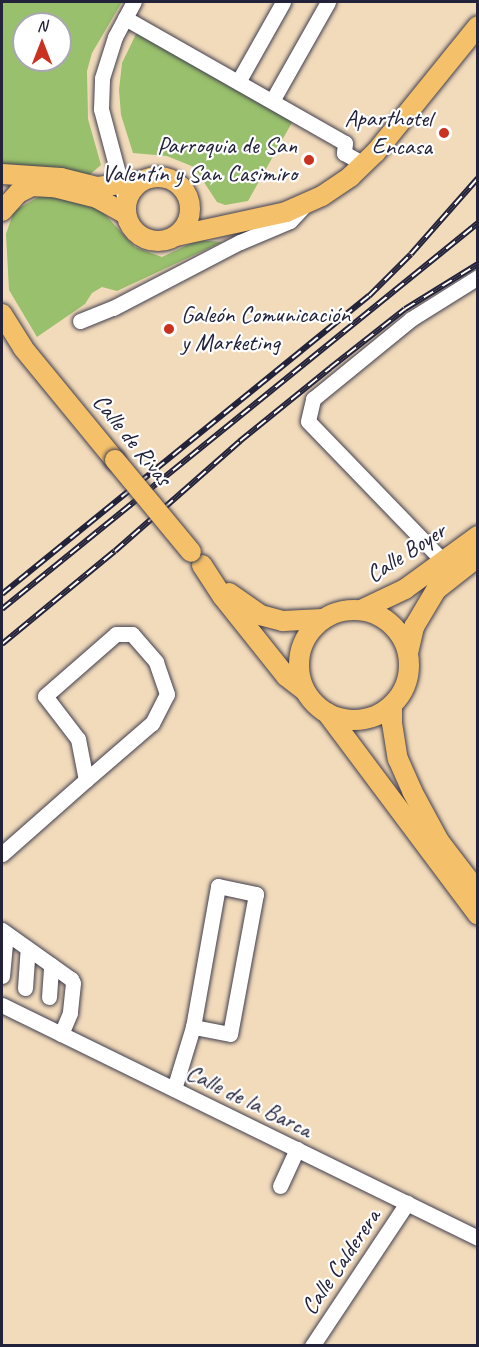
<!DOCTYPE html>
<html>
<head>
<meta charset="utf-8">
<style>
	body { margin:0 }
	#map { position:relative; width:479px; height:1347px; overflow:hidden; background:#f2dbbb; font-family:Caveat,sans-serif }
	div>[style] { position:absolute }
	.green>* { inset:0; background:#99c06c }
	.roads { filter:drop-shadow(0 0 2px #413e4e) drop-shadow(0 0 2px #413e4e) }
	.minor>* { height:15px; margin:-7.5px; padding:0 7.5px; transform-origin:7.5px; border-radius:7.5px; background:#fff }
	.major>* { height:20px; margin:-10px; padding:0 10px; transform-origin:10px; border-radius:10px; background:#f4c16a }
	.major>.ring { margin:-10px; padding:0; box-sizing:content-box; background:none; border:20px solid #f4c16a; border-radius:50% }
	.rail>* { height:6px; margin-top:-3px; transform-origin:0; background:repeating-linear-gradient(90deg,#fff 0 11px,#22223b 0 22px); box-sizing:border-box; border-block:2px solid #22223b }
	.bridges { filter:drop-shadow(0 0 2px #413e4e) drop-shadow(0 0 2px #413e4e) }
	.major-bridge>* { height:20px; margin:-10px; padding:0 10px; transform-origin:10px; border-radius:10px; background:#f4c16a }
	.dots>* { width:16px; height:16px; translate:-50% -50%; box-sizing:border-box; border:3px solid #fff; border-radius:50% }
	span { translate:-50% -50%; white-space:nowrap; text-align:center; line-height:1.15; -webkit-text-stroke:4.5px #fff; paint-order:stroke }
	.poi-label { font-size:24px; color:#22223b }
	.right { translate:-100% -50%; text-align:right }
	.left { translate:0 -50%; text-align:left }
	.street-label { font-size:24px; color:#22223b }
	.frame { position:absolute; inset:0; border:3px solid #22223b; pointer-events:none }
	.north { position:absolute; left:12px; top:12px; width:60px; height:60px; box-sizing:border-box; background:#fff; border:2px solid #a7a7b1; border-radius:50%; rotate:0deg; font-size:16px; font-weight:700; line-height:24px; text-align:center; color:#22223b }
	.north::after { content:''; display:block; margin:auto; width:21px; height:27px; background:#c8321e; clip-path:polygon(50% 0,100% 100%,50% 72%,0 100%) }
</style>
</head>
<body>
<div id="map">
	<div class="green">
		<i style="clip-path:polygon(evenodd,2px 2px,122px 2px,92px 53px,87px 71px,88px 119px,101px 165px,88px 176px,46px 167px,2px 164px,2px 2px,24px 24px,60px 24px,60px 60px,24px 60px,24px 24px)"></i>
		<i style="clip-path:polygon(137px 32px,294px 119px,248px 201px,225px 205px,217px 202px,194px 167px,167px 156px,133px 153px,121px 115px,119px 90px,122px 63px)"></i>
		<i style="clip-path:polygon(42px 195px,72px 197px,98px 207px,135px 247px,162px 257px,198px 240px,222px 242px,117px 291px,102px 287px,92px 293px,85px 304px,37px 337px,9px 290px,6px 234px,14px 211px)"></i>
	</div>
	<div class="roads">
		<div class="minor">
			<i style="left:125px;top:18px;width:253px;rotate:29.6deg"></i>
			<i style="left:345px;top:143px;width:10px;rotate:96deg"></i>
			<i style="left:344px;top:153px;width:23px;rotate:29deg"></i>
			<i style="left:238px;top:82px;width:92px;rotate:-60.6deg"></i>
			<i style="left:272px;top:101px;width:114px;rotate:-60.5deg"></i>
			<i style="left:126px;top:203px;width:97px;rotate:-104.9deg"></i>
			<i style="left:101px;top:109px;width:31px;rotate:-88deg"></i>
			<i style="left:102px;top:78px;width:43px;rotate:-72.4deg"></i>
			<i style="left:115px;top:37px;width:40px;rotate:-62deg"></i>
			<i style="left:80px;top:321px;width:35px;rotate:-22deg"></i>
			<i style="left:113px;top:308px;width:143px;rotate:-27.5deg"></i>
			<i style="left:240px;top:242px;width:54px;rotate:-22.8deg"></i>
			<i style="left:290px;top:221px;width:19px;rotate:-47deg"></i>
			<i style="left:443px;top:561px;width:194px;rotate:-134deg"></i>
			<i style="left:308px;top:421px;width:23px;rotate:-77deg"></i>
			<i style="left:313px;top:399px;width:127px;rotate:-39.2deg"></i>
			<i style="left:411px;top:319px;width:79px;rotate:-32.1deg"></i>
			<i style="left:116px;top:634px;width:16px"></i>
			<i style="left:132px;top:634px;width:37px;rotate:49deg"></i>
			<i style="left:156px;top:662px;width:34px;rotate:71deg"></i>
			<i style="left:167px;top:694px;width:33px;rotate:117deg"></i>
			<i style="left:152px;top:723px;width:87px;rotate:139.2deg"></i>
			<i style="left:86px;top:780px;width:42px;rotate:-101deg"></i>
			<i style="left:78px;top:739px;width:54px;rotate:-127.5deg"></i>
			<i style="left:45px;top:696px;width:94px;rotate:-41.1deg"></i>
			<i style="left:2px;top:854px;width:112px;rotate:-41.4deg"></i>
			<i style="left:2px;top:930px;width:85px;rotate:35.4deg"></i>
			<i style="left:71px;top:979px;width:4px;rotate:63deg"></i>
			<i style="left:73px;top:983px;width:30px;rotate:96deg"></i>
			<i style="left:70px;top:1013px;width:23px;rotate:113deg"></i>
			<i style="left:2px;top:976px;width:43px;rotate:-84.7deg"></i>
			<i style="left:25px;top:988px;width:39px;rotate:-86deg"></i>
			<i style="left:49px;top:997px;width:32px;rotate:-86deg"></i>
			<i style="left:2px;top:1005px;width:530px;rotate:26.08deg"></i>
			<i style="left:174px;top:1089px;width:65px;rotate:-73deg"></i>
			<i style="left:193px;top:1027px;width:143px;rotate:-79.9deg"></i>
			<i style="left:218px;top:886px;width:39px;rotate:12deg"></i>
			<i style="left:256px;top:894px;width:142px;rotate:100.5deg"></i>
			<i style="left:230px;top:1034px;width:38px;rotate:-169deg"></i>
			<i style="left:280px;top:1186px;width:41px;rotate:-65.3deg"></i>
			<i style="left:312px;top:1346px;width:172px;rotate:-56.4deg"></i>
		</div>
		<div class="major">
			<i style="left:2px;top:174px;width:59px;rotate:3.9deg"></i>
			<i style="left:61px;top:178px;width:38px;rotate:14deg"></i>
			<i style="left:98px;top:187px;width:43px;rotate:-7.9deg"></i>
			<i class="ring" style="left:126px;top:177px;width:44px;height:44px"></i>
			<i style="left:2px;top:211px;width:24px;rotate:-48deg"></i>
			<i style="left:18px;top:193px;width:16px;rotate:-27deg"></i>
			<i style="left:32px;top:186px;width:22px;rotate:3deg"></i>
			<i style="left:54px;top:187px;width:44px;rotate:14.3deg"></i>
			<i style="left:97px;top:198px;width:33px;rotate:29deg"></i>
			<i style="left:176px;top:236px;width:113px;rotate:-12.3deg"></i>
			<i style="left:286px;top:212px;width:39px;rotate:-24deg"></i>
			<i style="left:322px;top:196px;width:34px;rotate:-34deg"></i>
			<i style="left:350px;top:177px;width:36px;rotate:-44deg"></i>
			<i style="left:376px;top:152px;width:162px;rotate:-51deg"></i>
			<i style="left:2px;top:314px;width:40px;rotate:58deg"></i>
			<i style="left:23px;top:348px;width:145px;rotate:50.6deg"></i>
			<i style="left:202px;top:565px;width:38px;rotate:57deg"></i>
			<i style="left:223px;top:597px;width:101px;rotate:51.4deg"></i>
			<i style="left:286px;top:676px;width:23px;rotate:38deg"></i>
			<i style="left:229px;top:593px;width:38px;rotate:35deg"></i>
			<i style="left:260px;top:615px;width:24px;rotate:15deg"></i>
			<i style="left:283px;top:621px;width:40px;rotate:-2.9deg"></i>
			<i class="ring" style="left:299px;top:610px;width:90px;height:90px"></i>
			<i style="left:361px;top:610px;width:49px;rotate:-25.5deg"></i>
			<i style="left:405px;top:589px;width:90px;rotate:-36deg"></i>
			<i style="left:408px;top:653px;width:27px;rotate:-77deg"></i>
			<i style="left:414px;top:627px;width:43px;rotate:-59.3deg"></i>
			<i style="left:436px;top:590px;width:53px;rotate:-38.2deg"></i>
			<i style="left:392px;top:705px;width:18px;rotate:90deg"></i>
			<i style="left:392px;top:723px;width:36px;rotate:81deg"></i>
			<i style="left:398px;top:759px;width:35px;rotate:66deg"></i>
			<i style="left:412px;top:791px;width:57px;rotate:61.6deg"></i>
			<i style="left:439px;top:841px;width:64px;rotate:52.6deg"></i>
			<i style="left:327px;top:713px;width:252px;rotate:53.2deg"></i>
		</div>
	</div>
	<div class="rail">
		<i style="left:2px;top:594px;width:473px;rotate:-39.1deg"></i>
		<i style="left:369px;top:296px;width:59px;rotate:-45deg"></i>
		<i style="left:411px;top:254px;width:101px;rotate:-48.6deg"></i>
		<i style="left:2px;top:609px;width:613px;rotate:-39.04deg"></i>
		<i style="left:2px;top:644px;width:146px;rotate:-39.5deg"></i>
		<i style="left:115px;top:551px;width:167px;rotate:-41.3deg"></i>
		<i style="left:240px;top:441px;width:116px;rotate:-39deg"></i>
		<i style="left:330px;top:368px;width:95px;rotate:-38.2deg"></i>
		<i style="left:405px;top:309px;width:86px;rotate:-31.7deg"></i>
	</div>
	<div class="bridges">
		<div class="major-bridge">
			<i style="left:115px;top:460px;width:119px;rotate:50.4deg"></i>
		</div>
	</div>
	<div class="dots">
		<i style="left:444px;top:133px;background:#c8321e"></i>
		<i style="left:309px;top:160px;background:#c8321e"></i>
		<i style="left:169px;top:329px;background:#c8321e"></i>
	</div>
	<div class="poi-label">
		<span class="right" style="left:432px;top:133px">Aparthotel<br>Encasa</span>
		<span class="right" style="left:297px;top:160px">Parroquia de San<br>Valentín y San Casimiro</span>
		<span class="left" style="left:181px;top:329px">Galeón Comunicación<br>y Marketing</span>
	</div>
	<div class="street-label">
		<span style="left:132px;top:440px;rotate:51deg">Calle de Rivas</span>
		<span style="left:406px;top:553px;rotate:-33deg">Calle Boyer</span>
		<span style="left:249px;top:1101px;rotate:26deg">Calle de la Barca</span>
		<span style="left:341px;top:1262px;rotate:-56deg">Calle Calderera</span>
	</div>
	<div class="frame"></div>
	<div class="north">N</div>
</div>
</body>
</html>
